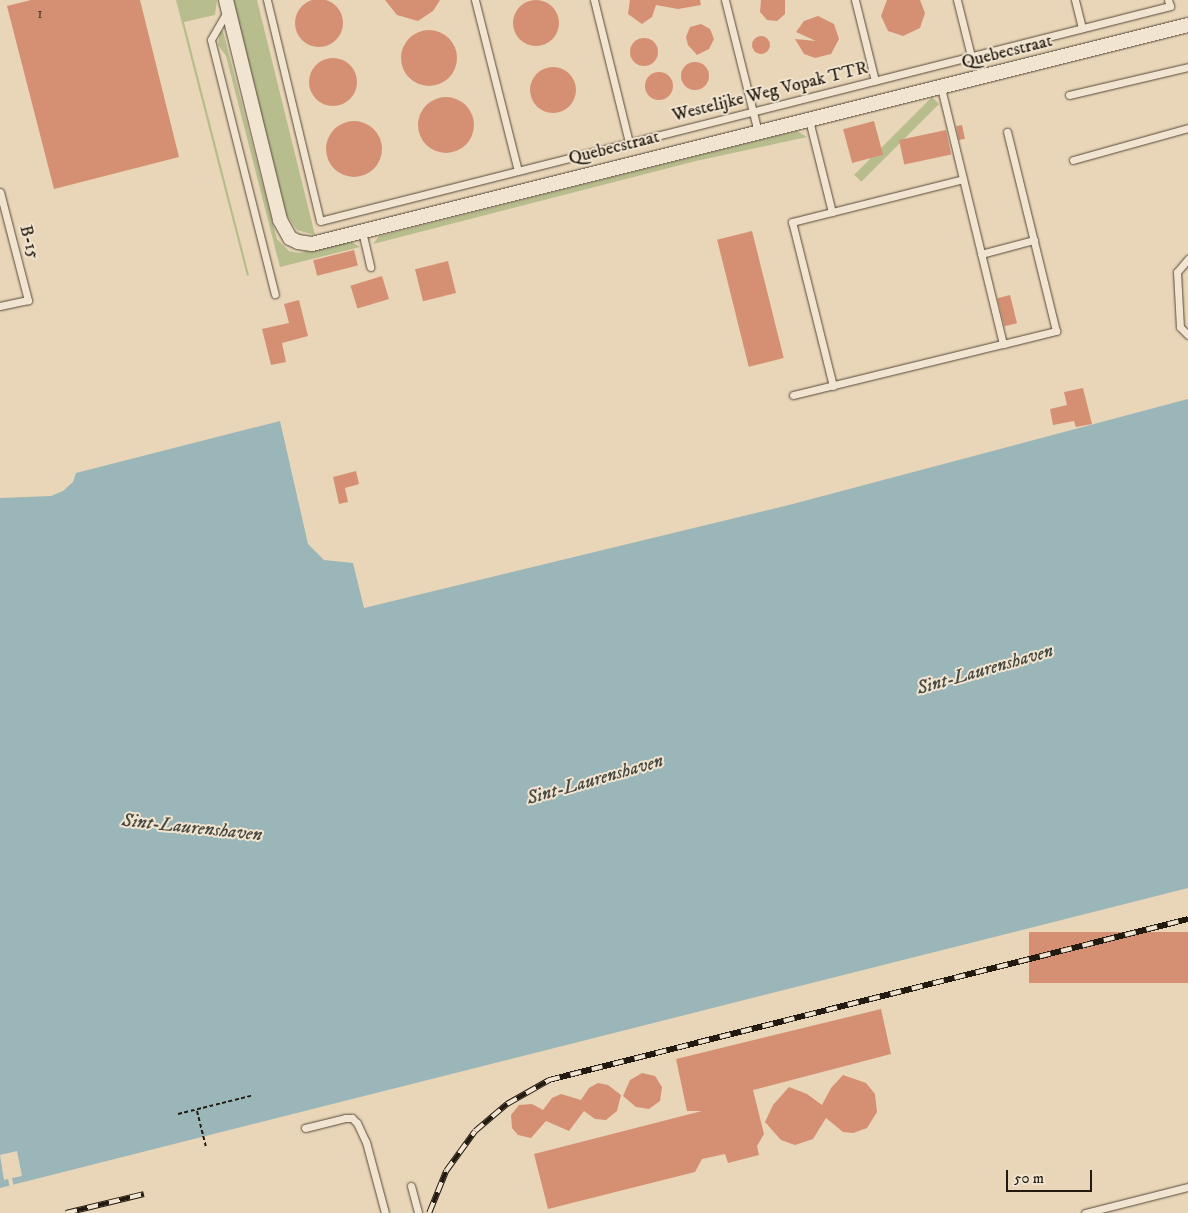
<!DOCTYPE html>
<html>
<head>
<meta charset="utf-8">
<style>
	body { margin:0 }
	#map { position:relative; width:1188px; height:1213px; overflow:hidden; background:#e9d5b7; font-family:"IM FELL DW Pica",serif }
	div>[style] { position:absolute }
	.green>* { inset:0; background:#b8bd8d; transform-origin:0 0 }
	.water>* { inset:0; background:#9ab6b8 }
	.pier>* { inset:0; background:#e9d5b7 }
	.building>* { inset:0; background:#d59074; transform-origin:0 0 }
	.round { border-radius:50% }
	.path>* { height:2px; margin-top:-1px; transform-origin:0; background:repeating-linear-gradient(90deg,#221a10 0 4px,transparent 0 6.5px) }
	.roads { filter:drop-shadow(0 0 1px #54493a) drop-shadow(0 0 1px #54493a) }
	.service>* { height:7px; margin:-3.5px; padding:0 3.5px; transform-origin:3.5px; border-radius:3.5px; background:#f1e4d0 }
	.minor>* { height:14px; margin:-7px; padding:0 7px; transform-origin:7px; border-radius:7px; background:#f1e4d0 }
	.rail>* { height:5.5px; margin-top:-2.75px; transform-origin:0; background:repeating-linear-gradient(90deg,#f1e4d0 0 11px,#221a10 0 22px); box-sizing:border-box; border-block:1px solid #221a10 }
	span { translate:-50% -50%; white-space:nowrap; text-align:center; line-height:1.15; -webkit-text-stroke:4px #f1e4d0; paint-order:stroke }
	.number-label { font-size:15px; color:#4f3829 }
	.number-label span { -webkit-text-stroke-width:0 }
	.street-label { font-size:18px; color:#221a10 }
	.water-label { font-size:19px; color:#464942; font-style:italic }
	.scale { position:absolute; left:1006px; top:1170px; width:86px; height:22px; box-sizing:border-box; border:2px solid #221a10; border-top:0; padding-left:6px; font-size:15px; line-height:18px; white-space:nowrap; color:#221a10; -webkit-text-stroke:4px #f1e4d0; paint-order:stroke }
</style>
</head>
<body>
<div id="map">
	<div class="green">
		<i style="clip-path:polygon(176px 0,217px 0,215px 15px,184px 22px,249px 275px,247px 276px)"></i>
		<i style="clip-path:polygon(233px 0,257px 0,315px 235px,297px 230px,286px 214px)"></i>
		<i style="clip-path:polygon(223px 31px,277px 239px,289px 251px,298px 253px,350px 241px,360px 247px,280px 267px,226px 56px,218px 45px,220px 32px)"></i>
		<i style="left:932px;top:97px;width:10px;height:110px;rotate:45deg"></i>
		<i style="clip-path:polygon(797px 131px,807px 137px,696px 161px,373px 244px,379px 236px)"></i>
	</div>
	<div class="water">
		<i style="clip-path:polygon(1188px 399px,1188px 888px,0 1188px,0 498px,51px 496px,63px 491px,73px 482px,76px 473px,280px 421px,308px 544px,324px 560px,353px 563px,364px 608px,789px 505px)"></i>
	</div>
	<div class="pier">
		<i style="clip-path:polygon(17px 1151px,22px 1176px,12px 1178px,14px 1187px,10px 1188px,8px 1179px,4px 1180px,0 1155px)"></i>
	</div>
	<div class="building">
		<i class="round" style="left:295px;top:-1px;width:48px;height:48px"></i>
		<i class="round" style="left:513px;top:0;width:46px;height:46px"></i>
		<i style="clip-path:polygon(31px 0,140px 0,179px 157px,54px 189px,7px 6px)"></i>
		<i style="clip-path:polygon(385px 0,440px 0,433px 11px,418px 21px,397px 15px)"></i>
		<i style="clip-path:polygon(630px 0,700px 0,701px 5px,678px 9px,656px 5px,652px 17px,642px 24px,628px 14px)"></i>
		<i style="clip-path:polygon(761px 0,785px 0,785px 14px,777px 21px,767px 20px,760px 12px)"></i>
		<i style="clip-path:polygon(887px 0,920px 0,925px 13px,920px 28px,903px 36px,888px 31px,881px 16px)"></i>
		<i style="clip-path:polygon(818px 16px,834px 24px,839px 39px,831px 54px,815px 58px,804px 54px,795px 39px,816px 41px,796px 32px,804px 21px)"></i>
		<i style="clip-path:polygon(701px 24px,710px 29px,714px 39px,709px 49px,697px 55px,688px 45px,686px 37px,690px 27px)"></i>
		<i class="round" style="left:401px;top:30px;width:56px;height:56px"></i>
		<i class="round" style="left:752px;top:36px;width:18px;height:18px"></i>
		<i class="round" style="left:630px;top:38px;width:28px;height:28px"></i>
		<i class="round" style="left:309px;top:58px;width:48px;height:48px"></i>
		<i class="round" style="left:681px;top:62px;width:28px;height:28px"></i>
		<i class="round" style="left:530px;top:67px;width:46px;height:46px"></i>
		<i class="round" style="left:645px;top:72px;width:28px;height:28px"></i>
		<i class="round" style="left:418px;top:97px;width:56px;height:56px"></i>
		<i class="round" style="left:326px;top:121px;width:56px;height:56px"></i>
		<i style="left:874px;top:121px;width:35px;height:32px;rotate:75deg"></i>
		<i style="left:962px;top:125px;width:14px;height:6px;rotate:78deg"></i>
		<i style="left:946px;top:130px;width:25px;height:48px;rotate:78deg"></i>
		<i style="left:752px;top:231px;width:131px;height:36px;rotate:76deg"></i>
		<i style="left:354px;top:250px;width:16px;height:42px;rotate:76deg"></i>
		<i style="left:448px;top:261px;width:33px;height:34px;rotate:76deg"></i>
		<i style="left:382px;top:276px;width:24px;height:33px;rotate:73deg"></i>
		<i style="left:1010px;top:295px;width:29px;height:13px;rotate:76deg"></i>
		<i style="clip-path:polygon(299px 300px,308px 336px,282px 343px,286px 362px,271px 365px,262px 329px,289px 323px,284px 304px)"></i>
		<i style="clip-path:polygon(1083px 388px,1092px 424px,1076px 427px,1074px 421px,1053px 425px,1050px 409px,1067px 405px,1064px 392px)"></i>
		<i style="clip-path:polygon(356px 471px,359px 484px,345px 488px,348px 502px,339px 504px,333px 477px)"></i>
		<i style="left:1188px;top:932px;width:51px;height:159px;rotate:90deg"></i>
		<i style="clip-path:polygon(881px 1009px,891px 1054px,753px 1090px,764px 1134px,757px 1146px,759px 1155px,728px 1163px,725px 1154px,702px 1159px,695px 1172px,548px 1209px,534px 1154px,702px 1111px,687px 1111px,676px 1059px)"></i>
		<i style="clip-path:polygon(642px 1073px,655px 1076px,662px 1087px,660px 1101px,649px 1109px,636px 1107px,623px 1096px,630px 1080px)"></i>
		<i style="clip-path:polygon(843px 1075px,866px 1083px,875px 1094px,877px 1112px,867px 1128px,853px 1133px,843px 1132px,826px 1118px,813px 1139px,795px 1145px,781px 1140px,765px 1122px,773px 1105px,789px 1087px,807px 1094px,822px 1105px,831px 1088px)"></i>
		<i style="clip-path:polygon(598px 1083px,608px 1085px,621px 1095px,617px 1111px,606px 1120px,595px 1119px,584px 1111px,569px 1131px,546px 1121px,531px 1138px,518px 1135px,512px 1128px,511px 1115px,519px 1105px,532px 1104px,543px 1110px,552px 1098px,561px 1094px,581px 1100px,589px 1088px)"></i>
	</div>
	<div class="path">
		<i style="left:197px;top:1111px;width:38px;rotate:76deg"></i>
		<i style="left:178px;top:1114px;width:78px;rotate:-14deg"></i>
	</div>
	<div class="roads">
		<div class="service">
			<i style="left:267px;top:0;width:227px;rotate:76.5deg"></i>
			<i style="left:320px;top:221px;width:877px;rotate:-14.19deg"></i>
			<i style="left:1170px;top:6px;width:6px;rotate:-108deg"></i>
			<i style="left:475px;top:0;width:176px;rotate:75.9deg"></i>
			<i style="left:594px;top:0;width:147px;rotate:76.2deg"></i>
			<i style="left:725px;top:0;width:136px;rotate:76deg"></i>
			<i style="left:855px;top:0;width:83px;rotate:76.1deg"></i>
			<i style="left:957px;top:0;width:58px;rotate:76deg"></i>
			<i style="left:1075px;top:0;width:29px;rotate:76deg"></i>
			<i style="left:228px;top:10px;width:34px;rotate:120deg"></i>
			<i style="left:211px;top:40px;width:262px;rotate:75.9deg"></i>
			<i style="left:1069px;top:95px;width:122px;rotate:-13.2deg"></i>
			<i style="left:809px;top:120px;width:95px;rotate:76deg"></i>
			<i style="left:1073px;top:160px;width:119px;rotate:-15.5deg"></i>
			<i style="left:0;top:192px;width:112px;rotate:75.5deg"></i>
			<i style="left:28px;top:300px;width:29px;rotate:168deg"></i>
			<i style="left:362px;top:231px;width:37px;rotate:77deg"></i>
			<i style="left:981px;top:254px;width:55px;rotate:-14.8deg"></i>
			<i style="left:1188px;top:259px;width:17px;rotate:130deg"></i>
			<i style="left:1177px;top:272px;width:55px;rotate:86.9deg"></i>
			<i style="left:1180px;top:327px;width:11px;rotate:45deg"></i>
			<i style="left:1003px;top:344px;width:55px;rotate:-13.8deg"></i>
			<i style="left:1056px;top:331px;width:205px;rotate:-103.8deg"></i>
			<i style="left:833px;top:386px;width:169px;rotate:-104deg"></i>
			<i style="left:792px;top:222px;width:176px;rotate:-14.1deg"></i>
			<i style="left:793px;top:395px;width:216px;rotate:-13.7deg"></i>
			<i style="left:1003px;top:344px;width:263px;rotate:-103.6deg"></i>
			<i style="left:305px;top:1128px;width:41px;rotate:-14deg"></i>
			<i style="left:345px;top:1118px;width:7px"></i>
			<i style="left:352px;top:1118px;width:7px;rotate:45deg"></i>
			<i style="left:357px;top:1123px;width:21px;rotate:65deg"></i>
			<i style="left:366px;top:1142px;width:73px;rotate:75deg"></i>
			<i style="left:411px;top:1186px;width:28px;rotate:75deg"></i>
			<i style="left:1085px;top:1213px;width:106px;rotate:-14.2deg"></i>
		</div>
		<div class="minor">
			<i style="left:226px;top:0;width:227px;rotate:76.2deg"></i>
			<i style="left:280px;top:220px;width:21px;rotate:61deg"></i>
			<i style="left:290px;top:238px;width:9px;rotate:27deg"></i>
			<i style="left:298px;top:242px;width:14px;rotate:8deg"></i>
			<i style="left:312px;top:244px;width:903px;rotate:-14.04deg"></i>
		</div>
	</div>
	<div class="rail">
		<i style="left:66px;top:1213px;width:80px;rotate:-13.7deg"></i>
		<i style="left:429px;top:1213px;width:45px;rotate:-68deg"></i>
		<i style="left:446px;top:1171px;width:49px;rotate:-54.1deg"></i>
		<i style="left:475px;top:1131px;width:42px;rotate:-40.2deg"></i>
		<i style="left:507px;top:1104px;width:48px;rotate:-29.7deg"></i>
		<i style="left:549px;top:1080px;width:659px;rotate:-14.14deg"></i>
	</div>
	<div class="number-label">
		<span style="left:40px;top:14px">1</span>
	</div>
	<div class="street-label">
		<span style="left:1007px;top:52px;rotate:-14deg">Quebecstraat</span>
		<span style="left:770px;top:92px;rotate:-14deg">Westelijke Weg Vopak TTR</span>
		<span style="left:614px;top:148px;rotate:-14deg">Quebecstraat</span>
		<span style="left:29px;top:242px;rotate:75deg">B-15</span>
	</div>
	<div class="water-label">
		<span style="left:985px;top:670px;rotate:-16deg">Sint-Laurenshaven</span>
		<span style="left:595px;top:780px;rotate:-16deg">Sint-Laurenshaven</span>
		<span style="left:192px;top:828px;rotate:6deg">Sint-Laurenshaven</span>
	</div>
	<div class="scale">50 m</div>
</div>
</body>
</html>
